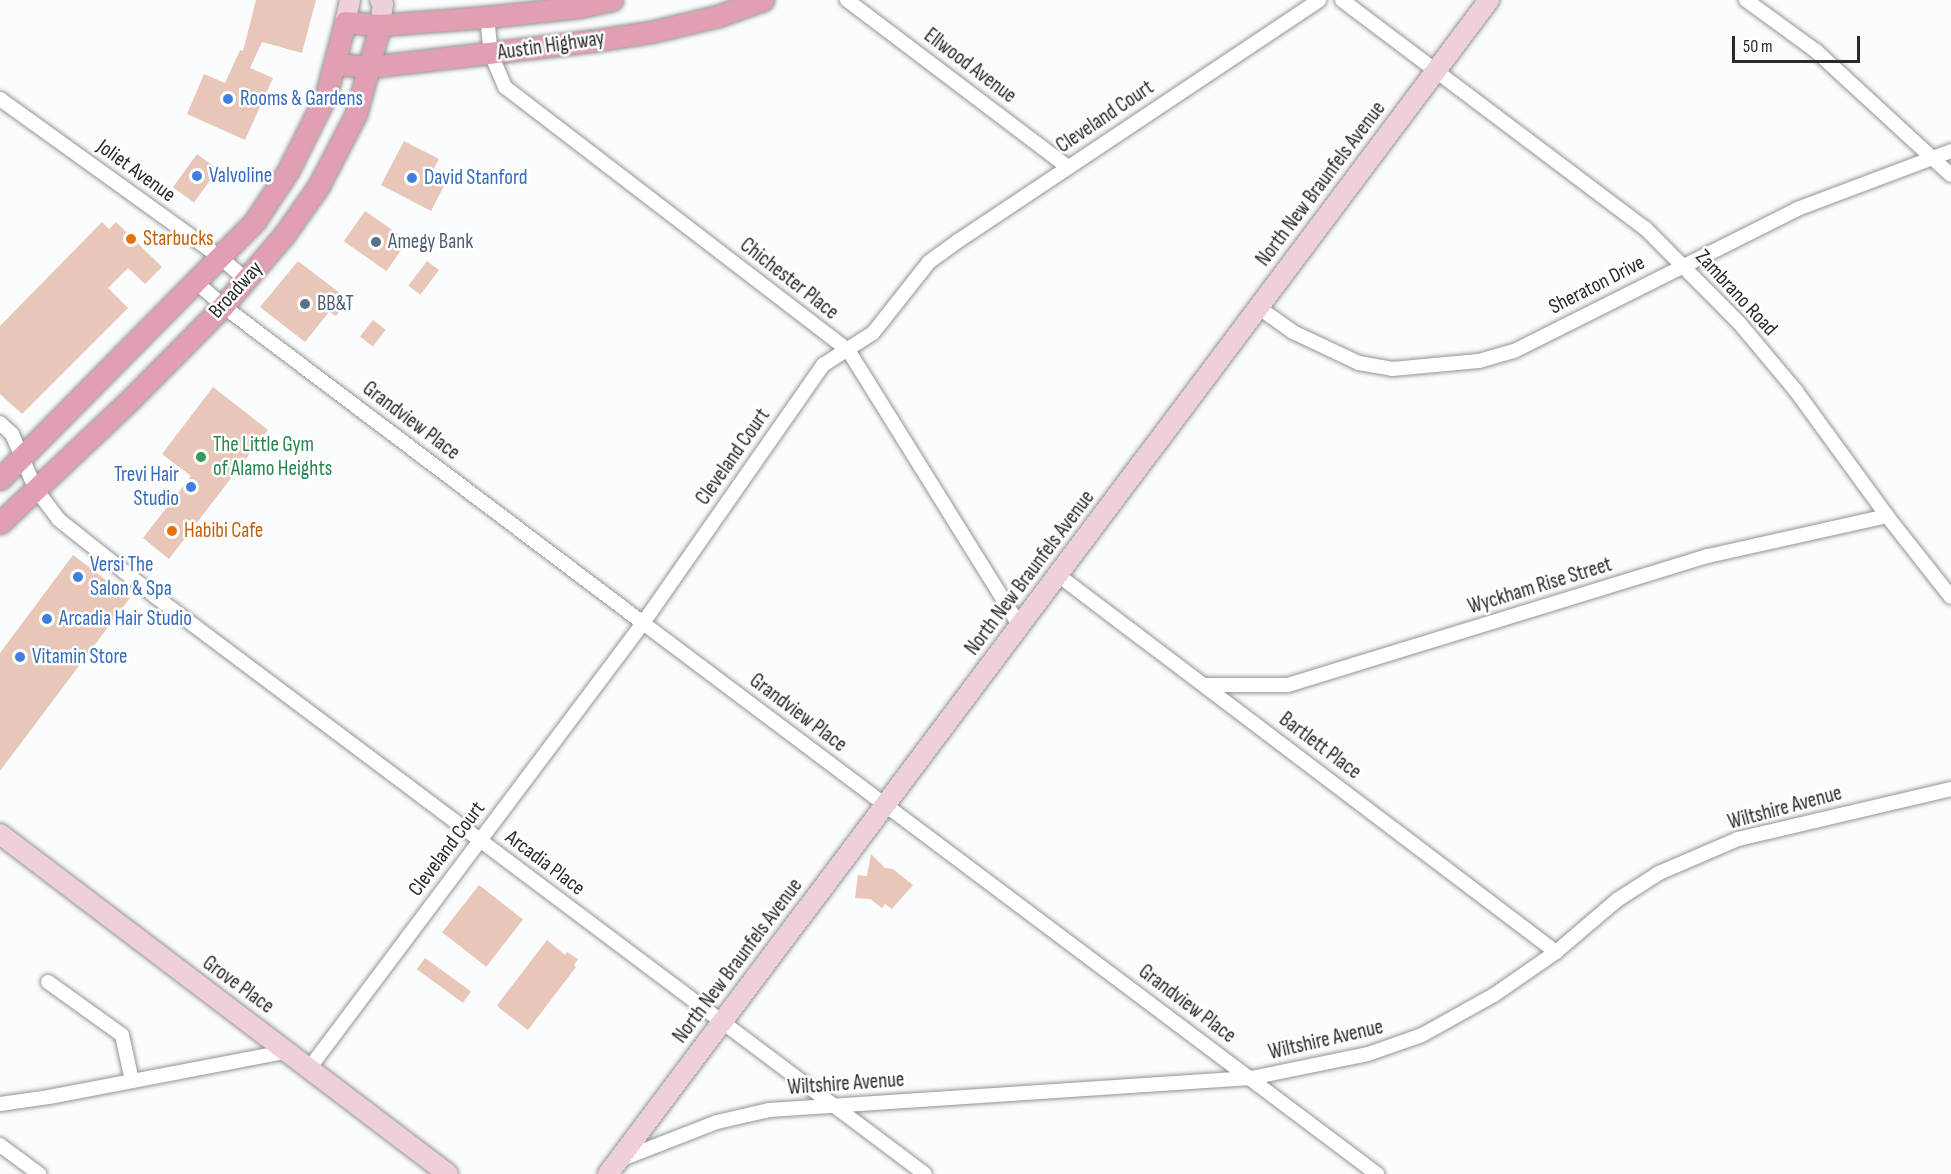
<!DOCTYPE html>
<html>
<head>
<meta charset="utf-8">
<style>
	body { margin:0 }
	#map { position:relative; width:1951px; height:1174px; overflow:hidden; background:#fbfcfd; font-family:"Sofia Sans Condensed",sans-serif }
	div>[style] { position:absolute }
	.building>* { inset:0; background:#e8c7b8; transform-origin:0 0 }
	.roads { filter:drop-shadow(0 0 2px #939495) drop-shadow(0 0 2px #939495) }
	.street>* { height:14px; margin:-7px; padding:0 7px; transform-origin:7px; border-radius:7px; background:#fff }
	.secondary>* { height:20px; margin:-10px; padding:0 10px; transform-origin:10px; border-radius:10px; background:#efd0d8 }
	.primary>* { height:21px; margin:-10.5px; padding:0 10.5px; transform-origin:10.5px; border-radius:10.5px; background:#e0a0b1 }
	.dots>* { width:16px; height:16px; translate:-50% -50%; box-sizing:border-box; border:3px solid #fff; border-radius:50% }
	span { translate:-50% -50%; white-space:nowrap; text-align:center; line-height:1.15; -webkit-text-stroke:5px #fff; paint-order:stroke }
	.street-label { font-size:21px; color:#2a2a2b }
	.shop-label { font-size:21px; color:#366cbe }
	.left { translate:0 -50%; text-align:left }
	.right { translate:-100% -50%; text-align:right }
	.food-label { font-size:21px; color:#c56008 }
	.service-label { font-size:21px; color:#4e5e75 }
	.leisure-label { font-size:21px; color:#27864d }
	.scale { position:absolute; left:1732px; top:36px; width:128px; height:27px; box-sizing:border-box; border:3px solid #2a2a2b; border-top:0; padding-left:8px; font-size:18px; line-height:21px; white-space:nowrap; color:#2a2a2b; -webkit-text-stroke:4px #fff; paint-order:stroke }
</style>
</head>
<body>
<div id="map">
	<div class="building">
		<i style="clip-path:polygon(256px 0,316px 0,302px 53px,262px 42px,250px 68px,273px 78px,245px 140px,187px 114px,204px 74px,225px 83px,240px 50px,243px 51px)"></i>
		<i style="clip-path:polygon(404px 141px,439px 159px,431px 174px,446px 182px,431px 211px,381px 185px)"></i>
		<i style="left:197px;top:154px;width:26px;height:41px;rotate:36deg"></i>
		<i style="left:365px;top:211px;width:52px;height:37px;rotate:35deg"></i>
		<i style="clip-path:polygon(102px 222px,109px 229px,116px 222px,162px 267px,145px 284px,128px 268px,108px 288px,128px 308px,22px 414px,0 394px,0 326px)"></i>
		<i style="clip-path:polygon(298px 261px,349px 300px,336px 316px,329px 312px,305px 342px,260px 307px)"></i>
		<i style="left:427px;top:261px;width:15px;height:31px;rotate:37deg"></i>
		<i style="left:373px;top:320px;width:16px;height:21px;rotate:38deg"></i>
		<i style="clip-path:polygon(213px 387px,268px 430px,169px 559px,143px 538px,191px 476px,162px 454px)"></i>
		<i style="clip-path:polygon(73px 555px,130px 598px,0 771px,0 653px)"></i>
		<i style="clip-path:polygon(871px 854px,885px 868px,893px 869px,913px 885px,892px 909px,885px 904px,882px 908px,870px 899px,855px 898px,858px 875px,867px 876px)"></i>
		<i style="left:479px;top:885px;width:56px;height:60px;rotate:38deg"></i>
		<i style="clip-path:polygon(547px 940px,565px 955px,567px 952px,578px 959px,574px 965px,576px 967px,528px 1030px,498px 1007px,498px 1004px)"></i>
		<i style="left:425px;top:958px;width:57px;height:14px;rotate:36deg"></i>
	</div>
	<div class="roads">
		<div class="street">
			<i style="left:847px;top:0;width:277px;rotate:37.1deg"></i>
			<i style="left:1342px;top:0;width:379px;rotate:37deg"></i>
			<i style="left:1645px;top:228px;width:135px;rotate:45.3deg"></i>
			<i style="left:1740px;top:324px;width:87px;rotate:50.1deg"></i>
			<i style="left:1796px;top:391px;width:155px;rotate:53.9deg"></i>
			<i style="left:1887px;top:516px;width:103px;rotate:51.7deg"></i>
			<i style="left:1746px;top:0;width:87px;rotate:36.1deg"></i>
			<i style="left:1816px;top:51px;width:183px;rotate:42.6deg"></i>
			<i style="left:487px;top:17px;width:37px;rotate:84deg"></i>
			<i style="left:491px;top:54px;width:36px;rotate:67deg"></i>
			<i style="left:505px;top:87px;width:432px;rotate:37.5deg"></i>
			<i style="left:848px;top:350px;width:325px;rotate:58.1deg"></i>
			<i style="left:0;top:99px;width:272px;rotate:35.7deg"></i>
			<i style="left:221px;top:258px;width:33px;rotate:41deg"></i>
			<i style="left:197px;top:283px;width:35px;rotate:41deg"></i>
			<i style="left:223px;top:306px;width:526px;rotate:37.04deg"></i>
			<i style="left:643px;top:623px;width:918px;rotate:36.89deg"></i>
			<i style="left:1258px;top:307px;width:43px;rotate:35.5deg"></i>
			<i style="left:1293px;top:332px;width:73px;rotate:25.2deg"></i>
			<i style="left:1359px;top:363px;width:34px;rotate:10deg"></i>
			<i style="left:1392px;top:369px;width:87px;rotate:-5.3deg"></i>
			<i style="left:1479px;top:361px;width:36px;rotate:-16deg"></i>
			<i style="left:1514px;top:351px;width:317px;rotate:-26.6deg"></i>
			<i style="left:1797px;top:209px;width:165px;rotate:-20.6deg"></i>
			<i style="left:0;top:423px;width:16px;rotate:43deg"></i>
			<i style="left:12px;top:434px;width:59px;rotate:66.9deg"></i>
			<i style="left:35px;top:488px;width:39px;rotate:53deg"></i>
			<i style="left:58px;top:519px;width:125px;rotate:38.5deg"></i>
			<i style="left:156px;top:597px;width:961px;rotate:36.88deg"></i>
			<i style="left:1058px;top:575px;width:625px;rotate:37.13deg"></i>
			<i style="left:1205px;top:685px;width:83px"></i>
			<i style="left:1288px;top:685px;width:439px;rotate:-17.1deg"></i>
			<i style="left:1708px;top:556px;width:183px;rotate:-12.6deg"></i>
			<i style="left:48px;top:982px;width:91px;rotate:35.6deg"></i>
			<i style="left:122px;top:1035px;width:47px;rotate:77.7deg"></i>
			<i style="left:308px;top:1070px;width:559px;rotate:-53.15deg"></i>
			<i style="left:643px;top:623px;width:315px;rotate:-55.1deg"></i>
			<i style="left:823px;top:365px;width:59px;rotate:-32.6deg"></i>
			<i style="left:873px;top:333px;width:90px;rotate:-51.7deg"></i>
			<i style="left:929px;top:262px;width:36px;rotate:-36deg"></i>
			<i style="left:958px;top:241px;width:434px;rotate:-33.7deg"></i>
			<i style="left:0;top:1104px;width:49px;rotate:-8.1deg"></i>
			<i style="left:49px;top:1097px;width:239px;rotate:-10.8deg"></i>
			<i style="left:0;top:1145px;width:49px;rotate:36.6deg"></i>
			<i style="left:619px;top:1160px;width:105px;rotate:-21.2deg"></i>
			<i style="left:717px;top:1122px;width:53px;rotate:-13deg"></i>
			<i style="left:769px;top:1110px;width:483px;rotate:-3.8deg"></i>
			<i style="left:1251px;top:1078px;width:119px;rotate:-11.6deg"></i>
			<i style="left:1368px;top:1054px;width:57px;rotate:-19.4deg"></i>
			<i style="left:1422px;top:1035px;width:82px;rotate:-29.1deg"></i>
			<i style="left:1494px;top:995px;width:75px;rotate:-34.7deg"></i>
			<i style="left:1556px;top:952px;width:80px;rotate:-40.4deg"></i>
			<i style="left:1617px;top:900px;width:50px;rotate:-32.7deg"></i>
			<i style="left:1659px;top:873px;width:86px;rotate:-23.3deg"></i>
			<i style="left:1738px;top:839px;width:219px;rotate:-13.2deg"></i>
		</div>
		<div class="secondary">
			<i style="left:345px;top:22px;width:23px;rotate:-77deg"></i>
			<i style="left:380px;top:25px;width:21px;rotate:-82deg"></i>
			<i style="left:383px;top:4px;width:5px;rotate:-127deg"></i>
			<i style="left:0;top:834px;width:562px;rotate:37.2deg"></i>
			<i style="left:608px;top:1174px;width:1468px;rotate:-53.11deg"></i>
		</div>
		<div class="primary">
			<i style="left:335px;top:64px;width:34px;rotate:5deg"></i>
			<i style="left:369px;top:67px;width:225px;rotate:-6.7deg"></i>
			<i style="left:592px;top:41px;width:60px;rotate:-8.7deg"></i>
			<i style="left:651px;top:32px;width:69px;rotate:-13.4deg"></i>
			<i style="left:718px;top:16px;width:48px;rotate:-19.6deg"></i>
			<i style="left:0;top:479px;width:363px;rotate:-45.3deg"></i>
			<i style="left:255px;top:221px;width:60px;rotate:-56.6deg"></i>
			<i style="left:288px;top:171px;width:85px;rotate:-63.4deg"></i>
			<i style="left:326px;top:95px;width:75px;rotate:-75.4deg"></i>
			<i style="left:345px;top:22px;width:35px;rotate:5deg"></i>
			<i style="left:380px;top:25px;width:107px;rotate:-4.3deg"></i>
			<i style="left:487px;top:17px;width:93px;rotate:-6.2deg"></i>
			<i style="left:579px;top:7px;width:34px;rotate:-12deg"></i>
			<i style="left:0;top:523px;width:178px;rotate:-43.4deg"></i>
			<i style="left:129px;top:401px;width:134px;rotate:-45.3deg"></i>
			<i style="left:223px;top:306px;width:94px;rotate:-49.3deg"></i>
			<i style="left:284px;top:235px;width:59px;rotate:-54.7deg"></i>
			<i style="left:318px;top:187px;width:82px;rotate:-62.5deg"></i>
			<i style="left:356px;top:114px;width:92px;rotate:-74.9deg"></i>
		</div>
	</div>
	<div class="dots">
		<i style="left:228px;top:99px;background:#3f7fe0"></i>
		<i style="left:197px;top:176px;background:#3f7fe0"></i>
		<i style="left:412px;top:178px;background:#3f7fe0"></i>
		<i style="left:131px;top:239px;background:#e8710a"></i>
		<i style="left:376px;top:242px;background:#5c6f8a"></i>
		<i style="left:305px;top:304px;background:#5c6f8a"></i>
		<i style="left:201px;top:457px;background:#2e9e5b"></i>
		<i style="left:191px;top:487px;background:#3f7fe0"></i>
		<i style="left:172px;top:531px;background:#e8710a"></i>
		<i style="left:78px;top:577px;background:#3f7fe0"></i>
		<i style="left:47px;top:619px;background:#3f7fe0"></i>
		<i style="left:20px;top:657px;background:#3f7fe0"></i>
	</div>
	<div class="street-label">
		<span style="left:551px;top:46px;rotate:-8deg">Austin Highway</span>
		<span style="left:970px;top:66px;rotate:37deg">Ellwood Avenue</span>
		<span style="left:1105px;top:117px;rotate:-34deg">Cleveland Court</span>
		<span style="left:136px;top:171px;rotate:36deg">Joliet Avenue</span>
		<span style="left:1321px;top:184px;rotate:-53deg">North New Braunfels Avenue</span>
		<span style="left:789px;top:279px;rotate:38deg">Chichester Place</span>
		<span style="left:1597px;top:285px;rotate:-27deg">Sheraton Drive</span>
		<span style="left:236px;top:290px;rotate:-48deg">Broadway</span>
		<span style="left:1736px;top:293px;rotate:47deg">Zambrano Road</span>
		<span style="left:411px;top:421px;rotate:37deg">Grandview Place</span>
		<span style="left:733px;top:457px;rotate:-55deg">Cleveland Court</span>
		<span style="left:1030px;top:573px;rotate:-53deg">North New Braunfels Avenue</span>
		<span style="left:1540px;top:586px;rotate:-17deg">Wyckham Rise Street</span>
		<span style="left:798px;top:713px;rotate:37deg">Grandview Place</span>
		<span style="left:1320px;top:746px;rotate:37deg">Bartlett Place</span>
		<span style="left:1785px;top:808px;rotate:-15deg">Wiltshire Avenue</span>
		<span style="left:447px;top:849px;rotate:-53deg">Cleveland Court</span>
		<span style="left:545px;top:863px;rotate:37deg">Arcadia Place</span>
		<span style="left:738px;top:961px;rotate:-53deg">North New Braunfels Avenue</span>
		<span style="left:238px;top:985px;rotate:36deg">Grove Place</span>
		<span style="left:1187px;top:1004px;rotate:37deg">Grandview Place</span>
		<span style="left:1326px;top:1040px;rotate:-13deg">Wiltshire Avenue</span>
		<span style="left:846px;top:1084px;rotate:-4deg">Wiltshire Avenue</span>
	</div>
	<div class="shop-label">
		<span class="left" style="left:240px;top:99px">Rooms &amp; Gardens</span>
		<span class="left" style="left:209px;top:176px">Valvoline</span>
		<span class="left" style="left:424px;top:178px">David Stanford</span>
		<span class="right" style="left:179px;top:487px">Trevi Hair<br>Studio</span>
		<span class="left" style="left:90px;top:577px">Versi The<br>Salon &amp; Spa</span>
		<span class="left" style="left:59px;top:619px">Arcadia Hair Studio</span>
		<span class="left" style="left:32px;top:657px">Vitamin Store</span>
	</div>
	<div class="food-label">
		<span class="left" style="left:143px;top:239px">Starbucks</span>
		<span class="left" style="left:184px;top:531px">Habibi Cafe</span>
	</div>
	<div class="service-label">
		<span class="left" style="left:388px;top:242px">Amegy Bank</span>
		<span class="left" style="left:317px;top:304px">BB&amp;T</span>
	</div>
	<div class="leisure-label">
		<span class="left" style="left:213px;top:457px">The Little Gym<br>of Alamo Heights</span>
	</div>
	<div class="scale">50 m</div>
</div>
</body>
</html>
